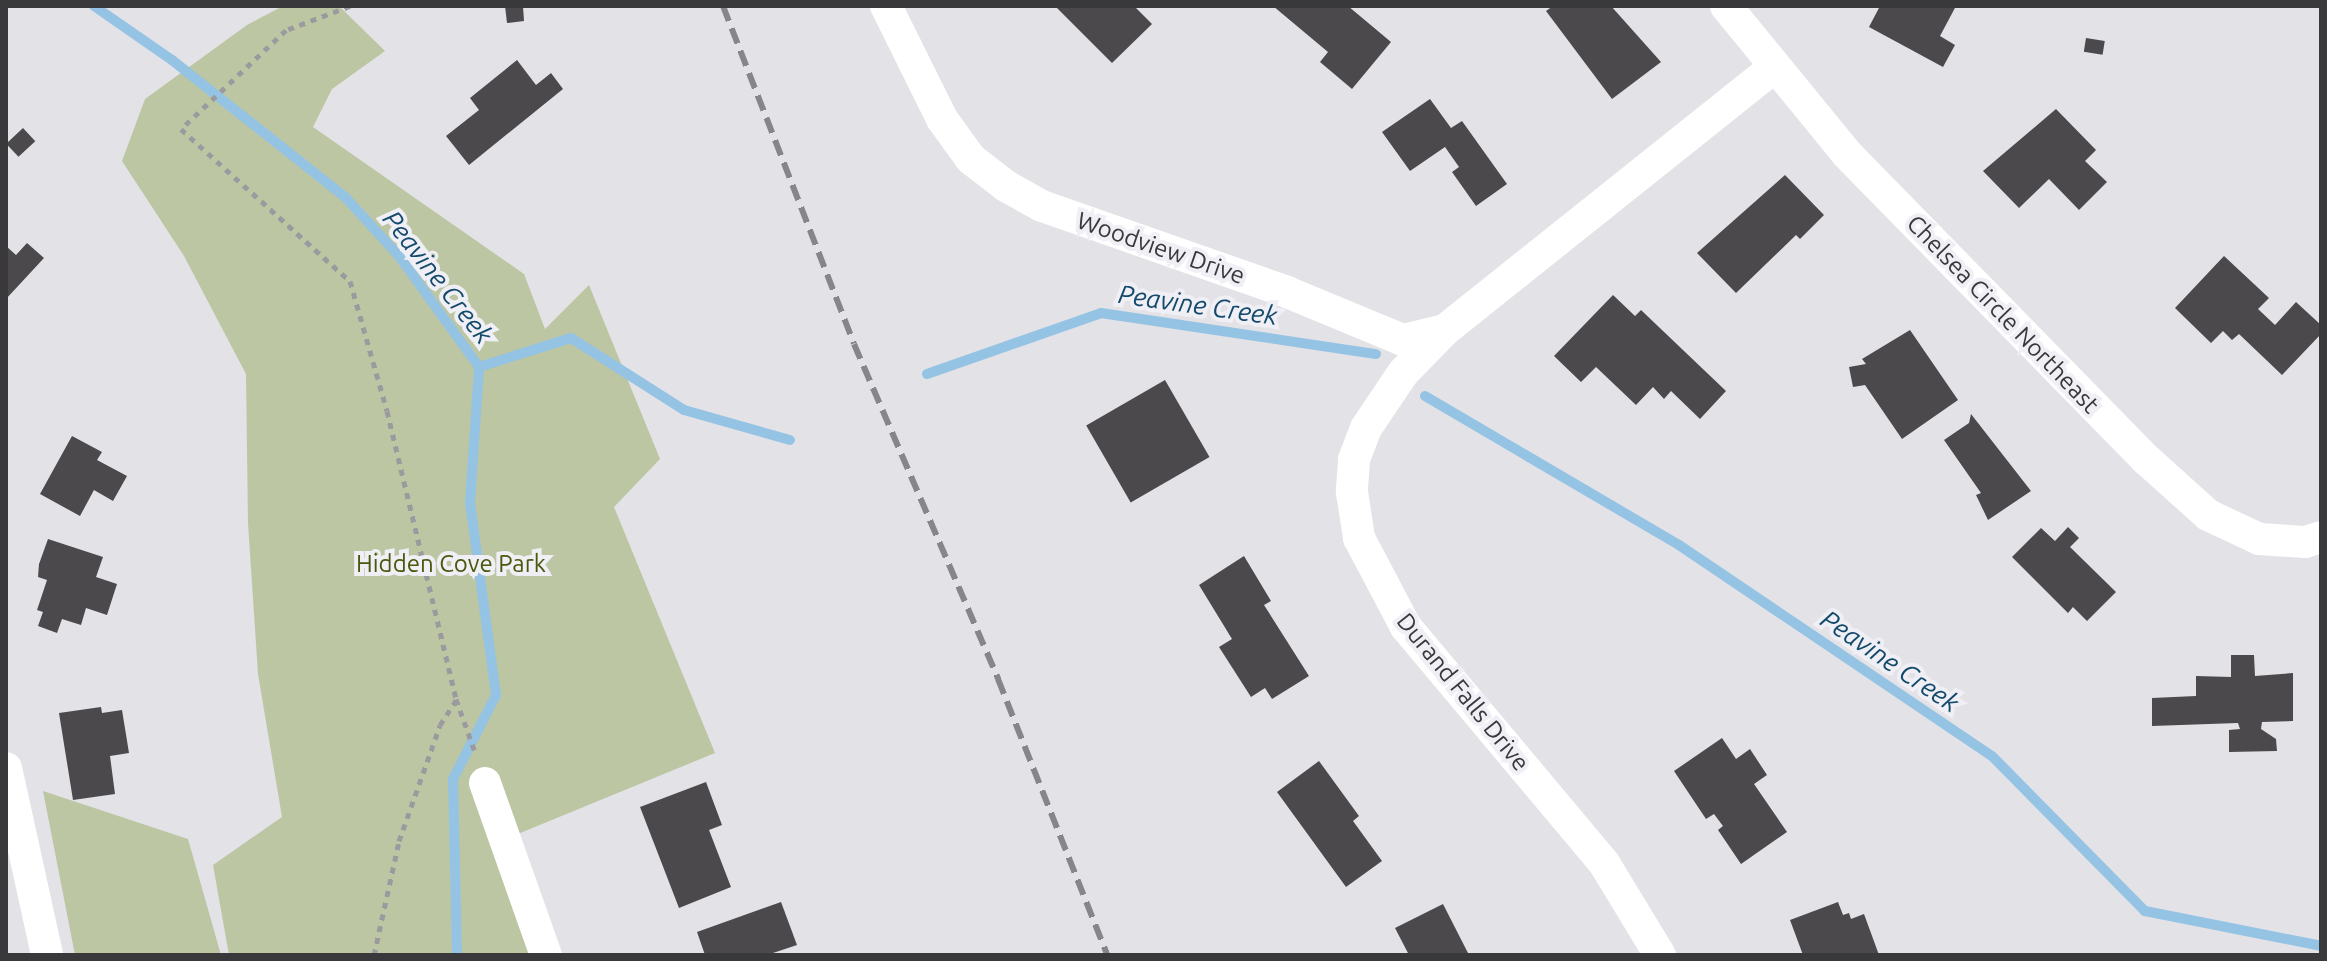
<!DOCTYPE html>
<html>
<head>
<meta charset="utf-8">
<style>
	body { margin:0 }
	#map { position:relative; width:2327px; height:961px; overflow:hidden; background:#e2e2e7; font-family:Ubuntu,sans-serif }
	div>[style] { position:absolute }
	.green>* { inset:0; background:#bcc6a3 }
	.stream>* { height:10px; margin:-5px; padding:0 5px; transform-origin:5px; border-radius:5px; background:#95c3e4 }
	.building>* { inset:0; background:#4c494d; transform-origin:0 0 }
	.path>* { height:5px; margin-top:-2.5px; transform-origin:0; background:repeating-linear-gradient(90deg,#9b9b9f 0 6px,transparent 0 12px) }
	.minor>* { height:32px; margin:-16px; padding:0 16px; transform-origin:16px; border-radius:16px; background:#fff }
	.rail>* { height:6px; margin-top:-3px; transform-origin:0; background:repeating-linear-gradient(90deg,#868689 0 16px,transparent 0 24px) }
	span { translate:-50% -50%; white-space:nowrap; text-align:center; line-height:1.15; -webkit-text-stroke:8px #efeff5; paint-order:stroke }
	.street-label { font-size:24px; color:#39393b }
	.park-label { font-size:24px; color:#49580c }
	.water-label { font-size:26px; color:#134a6b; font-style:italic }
	.frame { position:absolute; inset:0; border:8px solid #39393b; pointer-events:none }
</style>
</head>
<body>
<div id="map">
	<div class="green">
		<i style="clip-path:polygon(283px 6px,339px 6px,385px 51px,332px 89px,313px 127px,524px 274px,545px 329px,589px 285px,660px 459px,614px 507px,715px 753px,503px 840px,546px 955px,229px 955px,213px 865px,282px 817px,258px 674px,248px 523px,246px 374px,184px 256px,122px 161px,145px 99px,247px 25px)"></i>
		<i style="clip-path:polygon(43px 791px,188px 839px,221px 955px,75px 955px)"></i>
	</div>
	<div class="stream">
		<i style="left:94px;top:6px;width:95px;rotate:34.7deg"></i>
		<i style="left:172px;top:60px;width:222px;rotate:38.4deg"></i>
		<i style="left:346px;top:198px;width:79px;rotate:47.6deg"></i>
		<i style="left:399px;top:256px;width:137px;rotate:54.2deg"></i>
		<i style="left:479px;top:367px;width:96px;rotate:-17.5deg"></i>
		<i style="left:571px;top:338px;width:134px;rotate:32.5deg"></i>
		<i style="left:684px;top:410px;width:110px;rotate:15.8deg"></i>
		<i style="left:927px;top:374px;width:184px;rotate:-19.3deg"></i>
		<i style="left:1101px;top:313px;width:278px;rotate:8.5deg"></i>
		<i style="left:1425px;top:396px;width:294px;rotate:30.4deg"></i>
		<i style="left:1679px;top:545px;width:377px;rotate:34deg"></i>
		<i style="left:1992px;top:756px;width:218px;rotate:45.4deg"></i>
		<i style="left:2145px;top:911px;width:179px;rotate:11.2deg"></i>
		<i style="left:457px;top:955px;width:176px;rotate:-91.3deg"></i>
		<i style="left:453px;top:779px;width:94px;rotate:-62.9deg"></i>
		<i style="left:496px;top:695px;width:194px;rotate:-97.7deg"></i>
		<i style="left:470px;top:503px;width:136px;rotate:-86.2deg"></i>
	</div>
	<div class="building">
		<i style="clip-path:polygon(505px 6px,523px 6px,524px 21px,507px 23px)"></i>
		<i style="clip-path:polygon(1055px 6px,1134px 6px,1152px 24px,1112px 63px)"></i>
		<i style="clip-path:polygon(1273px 6px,1348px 6px,1391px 42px,1352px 89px,1320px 62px,1328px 52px)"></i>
		<i style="clip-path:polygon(1553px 6px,1611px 6px,1661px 62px,1612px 99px,1546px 11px)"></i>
		<i style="clip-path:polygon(1880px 6px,1956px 6px,1940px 36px,1955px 45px,1943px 67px,1869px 27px)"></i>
		<i style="left:2086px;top:38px;width:19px;height:14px;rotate:9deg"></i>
		<i style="clip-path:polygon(517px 60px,536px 85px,551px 73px,563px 89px,469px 165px,446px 136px,479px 110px,470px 98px)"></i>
		<i style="clip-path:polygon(1430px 99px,1451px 128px,1462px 121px,1507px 184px,1476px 206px,1452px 172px,1459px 167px,1445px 147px,1410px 171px,1382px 132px)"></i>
		<i style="clip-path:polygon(2056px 109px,2096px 150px,2085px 161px,2107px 182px,2079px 210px,2049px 179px,2019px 208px,1983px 171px)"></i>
		<i style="left:23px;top:128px;width:18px;height:23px;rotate:47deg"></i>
		<i style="clip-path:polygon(1785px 175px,1824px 215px,1800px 239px,1796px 235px,1736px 293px,1697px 253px)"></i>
		<i style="clip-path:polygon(27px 243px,44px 258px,6px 299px,6px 246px,16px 255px)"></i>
		<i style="clip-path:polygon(2224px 256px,2269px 298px,2258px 309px,2275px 325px,2296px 302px,2321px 325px,2321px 334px,2282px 375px,2239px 334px,2232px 340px,2223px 331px,2211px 343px,2175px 308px)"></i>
		<i style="clip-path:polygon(1613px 295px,1635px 316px,1641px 310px,1726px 391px,1700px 419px,1671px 391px,1664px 399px,1653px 387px,1636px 405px,1596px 367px,1581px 382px,1554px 356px)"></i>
		<i style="clip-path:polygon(1910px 330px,1958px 400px,1902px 439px,1865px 385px,1853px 387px,1849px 367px,1866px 364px,1862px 359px)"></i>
		<i style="left:1165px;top:380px;width:89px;height:91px;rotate:60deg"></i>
		<i style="clip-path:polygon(1971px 414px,2031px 491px,1988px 520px,1976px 495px,1981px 493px,1944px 440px,1969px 423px)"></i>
		<i style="clip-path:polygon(72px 436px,102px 452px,97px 460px,127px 476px,113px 501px,94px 490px,80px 516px,40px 494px)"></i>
		<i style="clip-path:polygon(2068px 527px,2079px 538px,2070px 547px,2116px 592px,2087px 621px,2073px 607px,2068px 613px,2012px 557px,2041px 528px,2055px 541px)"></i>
		<i style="clip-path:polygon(48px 539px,103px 557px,96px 577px,117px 584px,107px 615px,86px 608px,81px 625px,62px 619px,57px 633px,38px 626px,43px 612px,37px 610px,47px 580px,38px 577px,39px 564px)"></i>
		<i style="clip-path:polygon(1244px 556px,1271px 601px,1264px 605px,1309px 676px,1272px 699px,1265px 688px,1251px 697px,1219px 647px,1232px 639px,1199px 585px)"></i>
		<i style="clip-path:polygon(2231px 655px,2254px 655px,2255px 676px,2293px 673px,2293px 721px,2262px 722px,2261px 729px,2276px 739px,2277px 751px,2229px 752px,2229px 730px,2240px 729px,2238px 723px,2152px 726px,2152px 698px,2196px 696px,2196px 676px,2231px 677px)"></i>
		<i style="clip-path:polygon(101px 707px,102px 713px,122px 710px,129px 753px,110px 756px,115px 794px,73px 800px,59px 713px)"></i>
		<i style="clip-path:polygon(1722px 738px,1736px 759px,1750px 749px,1767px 775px,1754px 784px,1787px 832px,1741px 864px,1718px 830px,1723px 826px,1714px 814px,1706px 819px,1674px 771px)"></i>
		<i style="clip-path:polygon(1319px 761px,1359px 816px,1353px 821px,1382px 861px,1346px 887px,1277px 792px)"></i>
		<i style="clip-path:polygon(706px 782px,722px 825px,709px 830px,731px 887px,679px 908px,640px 807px)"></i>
		<i style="clip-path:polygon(781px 902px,797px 945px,767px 955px,705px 955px,697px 932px)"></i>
		<i style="clip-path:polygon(1838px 902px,1843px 915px,1849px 913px,1851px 919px,1864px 914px,1879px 955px,1803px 955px,1790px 920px)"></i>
		<i style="clip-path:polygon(1443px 904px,1469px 955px,1409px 955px,1395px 928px)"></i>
	</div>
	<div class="path">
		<i style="left:350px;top:6px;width:68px;rotate:159.4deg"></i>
		<i style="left:286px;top:30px;width:144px;rotate:136.7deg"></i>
		<i style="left:181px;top:129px;width:227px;rotate:42deg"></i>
		<i style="left:350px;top:281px;width:135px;rotate:74.1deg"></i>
		<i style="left:387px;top:411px;width:296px;rotate:76.5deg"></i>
		<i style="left:456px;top:699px;width:56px;rotate:70.3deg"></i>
		<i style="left:374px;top:955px;width:117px;rotate:-77.6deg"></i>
		<i style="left:399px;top:841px;width:123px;rotate:-70.5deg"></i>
		<i style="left:440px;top:725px;width:30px;rotate:-57deg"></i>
	</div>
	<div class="minor">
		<i style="left:886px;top:6px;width:126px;rotate:63.6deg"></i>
		<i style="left:942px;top:119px;width:49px;rotate:54.1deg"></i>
		<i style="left:971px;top:159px;width:44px;rotate:37.6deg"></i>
		<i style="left:1006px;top:186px;width:41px;rotate:29.1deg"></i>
		<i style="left:1042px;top:206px;width:260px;rotate:19.3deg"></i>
		<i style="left:1287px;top:292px;width:126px;rotate:22.5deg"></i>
		<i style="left:1403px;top:340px;width:43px;rotate:-13.4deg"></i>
		<i style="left:1445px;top:330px;width:420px;rotate:-38.6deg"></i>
		<i style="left:1726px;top:6px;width:191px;rotate:50.7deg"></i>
		<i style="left:1847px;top:154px;width:430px;rotate:45.6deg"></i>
		<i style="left:2148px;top:461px;width:81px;rotate:42deg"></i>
		<i style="left:2208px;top:515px;width:56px;rotate:25.2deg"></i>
		<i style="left:2259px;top:539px;width:46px;rotate:3.7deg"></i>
		<i style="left:2305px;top:542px;width:17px;rotate:-17deg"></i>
		<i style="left:1443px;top:332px;width:57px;rotate:134.3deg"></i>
		<i style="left:1403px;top:373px;width:66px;rotate:123.9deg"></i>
		<i style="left:1366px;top:428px;width:34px;rotate:111deg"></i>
		<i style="left:1354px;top:460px;width:32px;rotate:94deg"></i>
		<i style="left:1352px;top:492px;width:47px;rotate:81.3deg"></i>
		<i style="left:1359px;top:538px;width:101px;rotate:62.2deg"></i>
		<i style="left:1406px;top:627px;width:308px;rotate:50deg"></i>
		<i style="left:1604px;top:863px;width:108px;rotate:58.7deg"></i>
		<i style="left:6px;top:768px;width:191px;rotate:77.6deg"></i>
		<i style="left:485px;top:783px;width:182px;rotate:70.5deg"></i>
	</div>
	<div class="rail">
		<i style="left:723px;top:6px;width:362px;rotate:68.8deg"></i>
		<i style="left:854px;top:344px;width:365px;rotate:66.7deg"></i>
		<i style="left:998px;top:679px;width:297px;rotate:68.4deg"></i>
	</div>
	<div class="street-label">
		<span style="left:1161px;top:248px;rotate:19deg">Woodview Drive</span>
		<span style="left:2003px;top:314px;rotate:46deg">Chelsea Circle Northeast</span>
		<span style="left:1463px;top:692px;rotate:51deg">Durand Falls Drive</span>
	</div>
	<div class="park-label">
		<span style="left:451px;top:564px">Hidden Cove Park</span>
	</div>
	<div class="water-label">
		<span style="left:438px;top:277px;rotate:52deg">Peavine Creek</span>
		<span style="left:1198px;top:305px;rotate:8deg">Peavine Creek</span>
		<span style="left:1890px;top:661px;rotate:34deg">Peavine Creek</span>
	</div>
	<div class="frame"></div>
</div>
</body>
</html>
